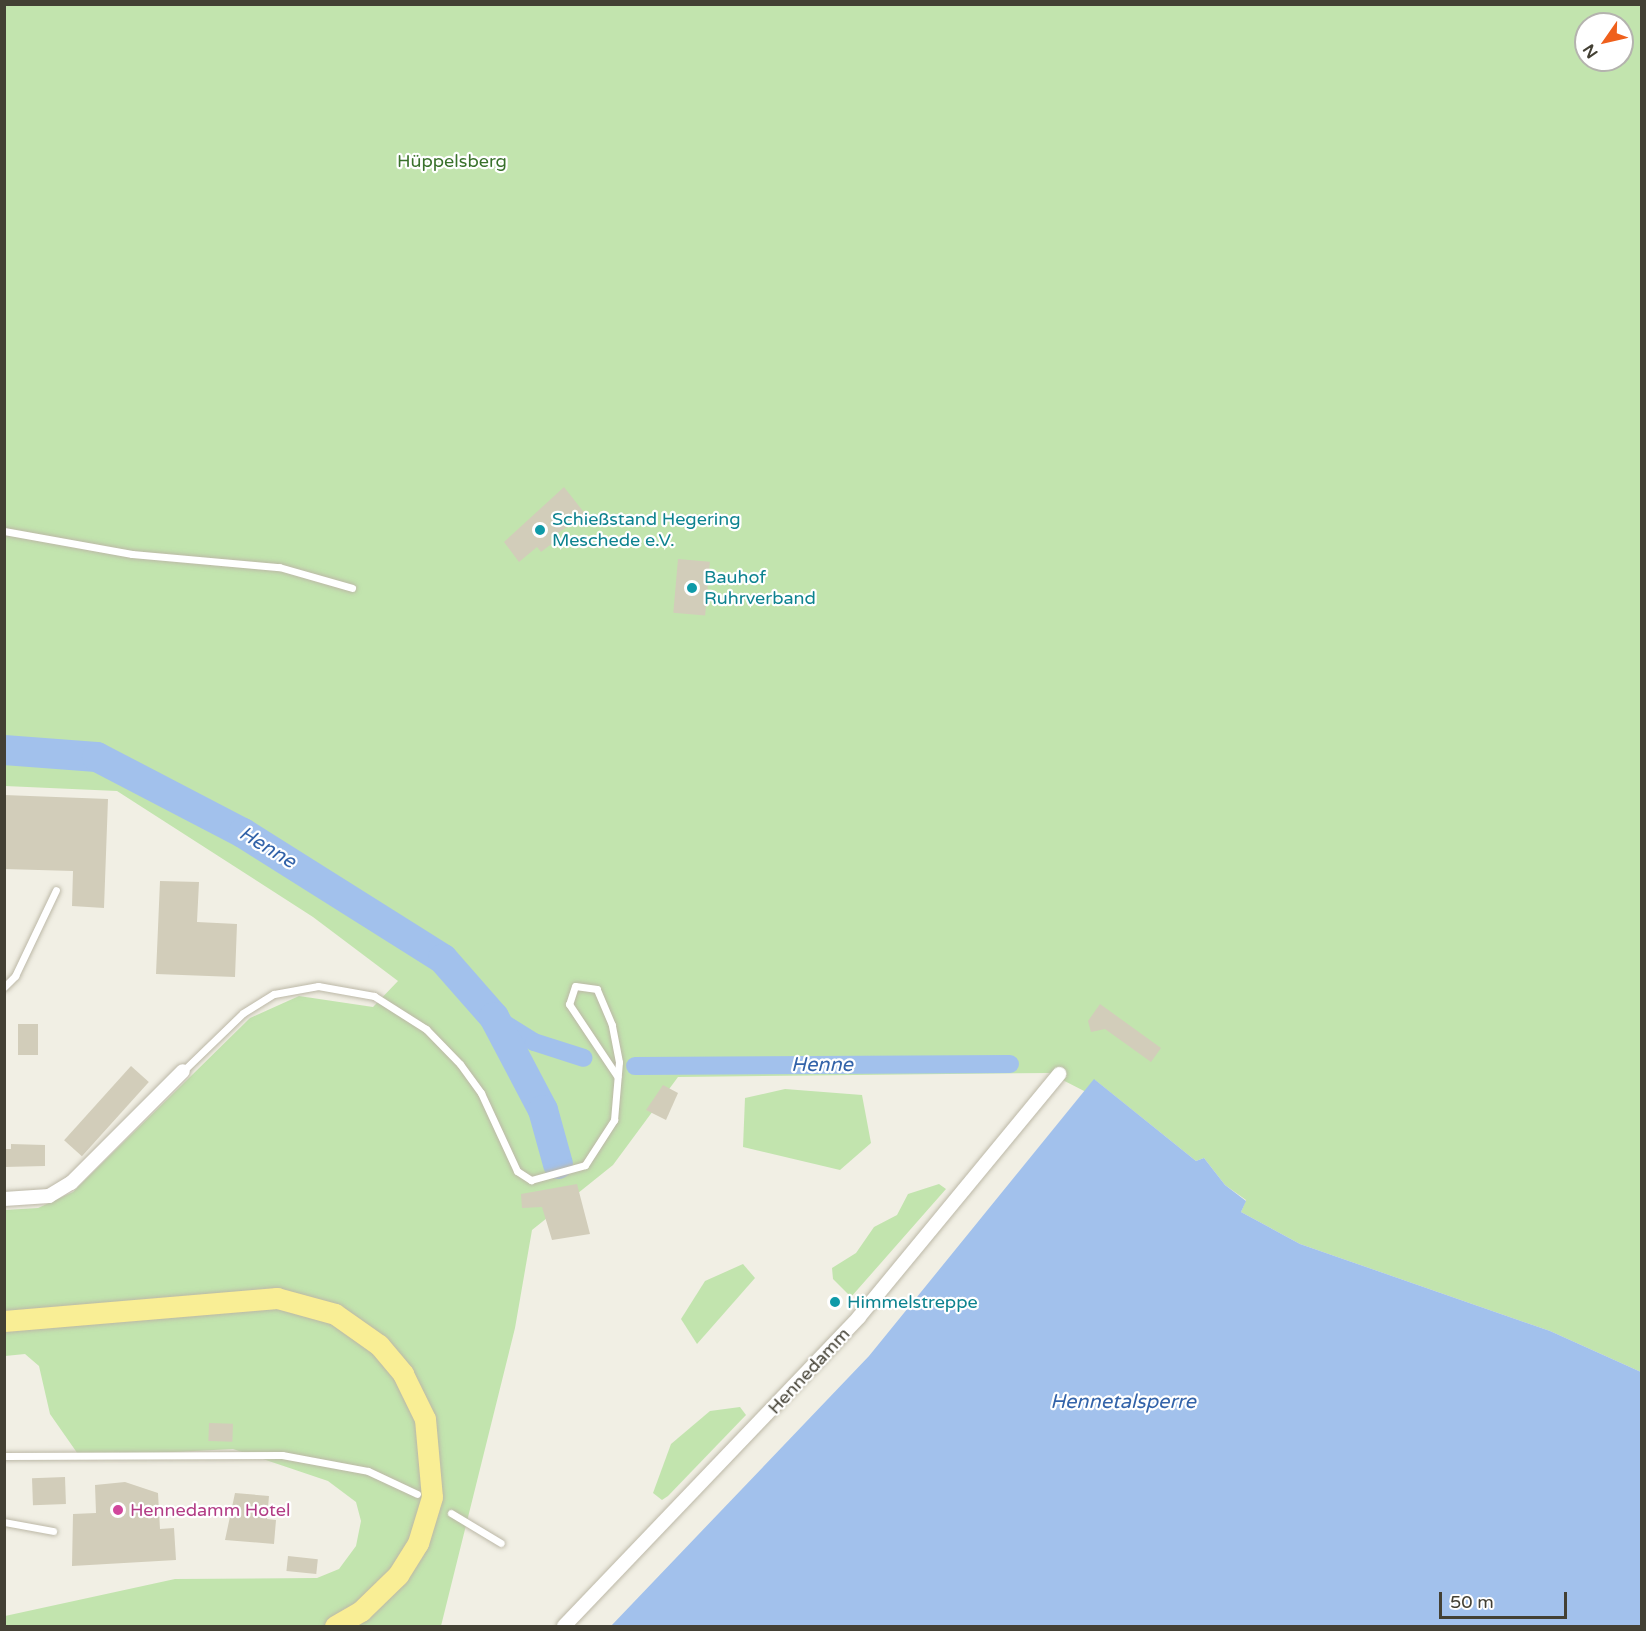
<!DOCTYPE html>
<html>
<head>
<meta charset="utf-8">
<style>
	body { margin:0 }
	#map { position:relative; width:1646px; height:1631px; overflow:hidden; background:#f1efe4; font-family:"Varela Round",sans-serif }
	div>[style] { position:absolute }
	.green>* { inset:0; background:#c2e4ae }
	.water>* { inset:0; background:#a2c1ec }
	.canal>* { height:18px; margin:-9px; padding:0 9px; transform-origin:9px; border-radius:9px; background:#a2c1ec }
	.river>* { height:30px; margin:-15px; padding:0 15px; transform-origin:15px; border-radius:15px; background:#a2c1ec }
	.building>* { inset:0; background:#d2cdba; transform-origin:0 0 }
	.roads { filter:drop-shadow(0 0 2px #bcb8a7) drop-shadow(0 0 2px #bcb8a7) }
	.lane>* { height:7px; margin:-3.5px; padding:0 3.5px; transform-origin:3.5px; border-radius:3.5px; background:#fff }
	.street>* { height:14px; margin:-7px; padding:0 7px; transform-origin:7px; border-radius:7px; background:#fff }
	.primary>* { height:21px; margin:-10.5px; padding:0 10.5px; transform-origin:10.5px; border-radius:10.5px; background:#f9ee95 }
	.dots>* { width:16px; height:16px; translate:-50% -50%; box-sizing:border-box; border:3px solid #fff; border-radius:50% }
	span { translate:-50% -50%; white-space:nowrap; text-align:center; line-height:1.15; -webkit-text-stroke:4.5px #fff; paint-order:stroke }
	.park-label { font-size:18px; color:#39712b }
	.culture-label { font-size:18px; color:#0d838f }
	.left { translate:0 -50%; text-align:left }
	.street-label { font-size:18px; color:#434034 }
	.hotel-label { font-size:18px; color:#b23c85 }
	.water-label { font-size:20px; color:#3363a9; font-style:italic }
	.frame { position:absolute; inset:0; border:6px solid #434034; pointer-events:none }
	.north { position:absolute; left:1574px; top:12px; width:60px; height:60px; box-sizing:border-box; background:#fff; border:2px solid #b4b3ae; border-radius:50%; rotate:236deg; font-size:16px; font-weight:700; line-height:24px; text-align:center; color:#434034 }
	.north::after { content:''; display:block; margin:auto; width:21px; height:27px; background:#ef601c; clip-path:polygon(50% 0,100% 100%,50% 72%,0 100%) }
	.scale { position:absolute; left:1439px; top:1592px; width:128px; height:27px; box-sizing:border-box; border:3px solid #434034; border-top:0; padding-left:8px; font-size:18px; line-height:21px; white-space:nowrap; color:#434034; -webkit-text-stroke:4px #fff; paint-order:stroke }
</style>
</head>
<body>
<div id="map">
	<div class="green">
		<i style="clip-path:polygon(evenodd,4px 5px,1641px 5px,1641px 1372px,1550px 1331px,1300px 1244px,1241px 1212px,1246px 1200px,1225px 1185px,1204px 1158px,1196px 1161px,1095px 1080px,1088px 1093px,1049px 1073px,678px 1077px,613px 1165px,532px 1230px,515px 1328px,441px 1626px,5px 1626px,5px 1616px,175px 1579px,317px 1578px,339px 1569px,356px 1546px,361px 1521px,356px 1502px,328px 1481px,233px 1449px,80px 1457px,50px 1414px,39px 1366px,25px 1354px,5px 1356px,5px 1210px,38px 1208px,73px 1192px,250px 1018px,299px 996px,373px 1007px,398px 981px,313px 917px,117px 791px,5px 786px,4px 5px,1586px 24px,1622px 24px,1622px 60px,1586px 60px,1586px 24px)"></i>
		<i style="clip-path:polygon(785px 1089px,862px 1095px,871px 1143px,840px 1170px,743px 1147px,745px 1098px)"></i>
		<i style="clip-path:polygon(939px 1184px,946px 1189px,851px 1297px,833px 1279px,832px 1268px,856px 1253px,874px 1227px,897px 1215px,908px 1194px)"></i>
		<i style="clip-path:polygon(743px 1264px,755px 1278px,697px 1344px,681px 1319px,705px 1281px)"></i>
		<i style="clip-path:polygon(740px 1407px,746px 1415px,668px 1496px,662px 1500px,653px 1493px,671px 1444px,710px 1411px)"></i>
	</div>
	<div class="water">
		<i style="clip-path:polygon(1094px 1079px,1196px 1161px,1204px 1158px,1225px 1185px,1246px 1201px,1241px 1212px,1300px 1244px,1550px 1331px,1641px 1372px,1641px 1626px,611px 1626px,869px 1356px)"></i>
	</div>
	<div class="canal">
		<i style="left:494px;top:1017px;width:47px;rotate:32deg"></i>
		<i style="left:534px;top:1042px;width:52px;rotate:17.7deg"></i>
		<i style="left:635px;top:1066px;width:375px;rotate:-0.3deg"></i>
	</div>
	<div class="river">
		<i style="left:4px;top:750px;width:93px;rotate:4.3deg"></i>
		<i style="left:97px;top:757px;width:165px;rotate:27.5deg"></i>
		<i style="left:243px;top:833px;width:236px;rotate:32.2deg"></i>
		<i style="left:443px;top:959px;width:77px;rotate:48.7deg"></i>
		<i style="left:494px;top:1017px;width:105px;rotate:62.2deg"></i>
		<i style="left:543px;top:1110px;width:56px;rotate:74.5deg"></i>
	</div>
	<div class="building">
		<i style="clip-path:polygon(564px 487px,586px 515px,550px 538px,554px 542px,541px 552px,537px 547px,519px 562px,504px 542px)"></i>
		<i style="left:678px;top:559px;width:32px;height:54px;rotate:5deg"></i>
		<i style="clip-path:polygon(4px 795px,108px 799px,104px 908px,72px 906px,73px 871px,4px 869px)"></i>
		<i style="clip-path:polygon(160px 881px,199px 882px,197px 922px,237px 924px,235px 977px,156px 974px)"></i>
		<i style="clip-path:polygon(1100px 1004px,1161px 1048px,1151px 1062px,1105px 1029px,1091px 1032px,1088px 1021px)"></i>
		<i style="left:18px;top:1024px;width:20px;height:31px"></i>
		<i style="left:131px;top:1066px;width:24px;height:100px;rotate:42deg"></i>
		<i style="clip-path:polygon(663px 1085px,678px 1093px,666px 1120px,646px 1110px)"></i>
		<i style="clip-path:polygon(11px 1144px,45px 1145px,45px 1166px,4px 1167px,4px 1149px,11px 1149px)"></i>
		<i style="clip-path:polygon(577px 1184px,590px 1234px,552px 1240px,542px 1207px,522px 1208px,521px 1194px)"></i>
		<i style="left:209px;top:1423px;width:24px;height:18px;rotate:2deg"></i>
		<i style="left:65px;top:1477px;width:27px;height:33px;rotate:88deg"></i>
		<i style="clip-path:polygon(125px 1482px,158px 1493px,160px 1529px,174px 1528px,176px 1560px,72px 1566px,73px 1514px,96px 1513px,95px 1485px)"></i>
		<i style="clip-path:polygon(235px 1493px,269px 1496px,267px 1519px,276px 1520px,274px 1544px,225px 1540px)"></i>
		<i style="left:288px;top:1556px;width:30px;height:15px;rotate:6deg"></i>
	</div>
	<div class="roads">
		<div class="lane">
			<i style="left:4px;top:531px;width:130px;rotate:10.2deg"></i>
			<i style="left:132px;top:554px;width:148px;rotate:5.1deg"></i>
			<i style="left:279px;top:567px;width:76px;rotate:16deg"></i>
			<i style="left:4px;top:987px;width:16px;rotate:-45deg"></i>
			<i style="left:15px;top:976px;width:95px;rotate:-64.5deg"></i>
			<i style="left:183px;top:1071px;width:83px;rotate:-44deg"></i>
			<i style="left:243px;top:1013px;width:36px;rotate:-32deg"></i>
			<i style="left:274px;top:994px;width:45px;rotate:-10.3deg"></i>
			<i style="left:318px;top:986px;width:57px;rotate:10.1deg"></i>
			<i style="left:374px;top:996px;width:62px;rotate:32.4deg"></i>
			<i style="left:426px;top:1029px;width:49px;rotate:45.8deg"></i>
			<i style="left:460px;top:1064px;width:36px;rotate:54deg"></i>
			<i style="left:481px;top:1093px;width:86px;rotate:65.2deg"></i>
			<i style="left:517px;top:1171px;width:17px;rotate:33deg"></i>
			<i style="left:531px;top:1180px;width:56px;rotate:-15.5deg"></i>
			<i style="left:585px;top:1165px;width:54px;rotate:-57.2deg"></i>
			<i style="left:614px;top:1120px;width:58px;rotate:-85.1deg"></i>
			<i style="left:619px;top:1062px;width:38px;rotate:-101deg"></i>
			<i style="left:612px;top:1025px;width:39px;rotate:-113deg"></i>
			<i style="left:597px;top:989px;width:22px;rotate:-172deg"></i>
			<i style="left:575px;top:986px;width:19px;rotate:108deg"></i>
			<i style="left:569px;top:1004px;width:87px;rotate:56.3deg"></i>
			<i style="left:4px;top:1456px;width:278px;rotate:-0.2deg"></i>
			<i style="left:282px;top:1455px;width:87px;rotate:10.5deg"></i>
			<i style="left:368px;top:1471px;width:54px;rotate:25.1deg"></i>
			<i style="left:451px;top:1513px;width:58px;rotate:31deg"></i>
			<i style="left:4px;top:1522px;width:50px;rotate:10.4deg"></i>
		</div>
		<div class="street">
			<i style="left:4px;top:1199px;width:45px;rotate:-3.8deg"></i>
			<i style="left:49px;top:1196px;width:26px;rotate:-31deg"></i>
			<i style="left:71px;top:1183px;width:158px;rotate:-45deg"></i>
			<i style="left:564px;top:1626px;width:427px;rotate:-46.3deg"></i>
			<i style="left:859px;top:1317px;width:315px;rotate:-50.5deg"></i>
		</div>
		<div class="primary">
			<i style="left:4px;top:1321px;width:274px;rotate:-4.8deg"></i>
			<i style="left:277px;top:1298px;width:60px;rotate:15.4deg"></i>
			<i style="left:335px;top:1314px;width:54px;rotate:35.2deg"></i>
			<i style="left:379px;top:1345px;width:38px;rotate:50deg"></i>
			<i style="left:403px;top:1374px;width:50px;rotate:63.9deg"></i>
			<i style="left:425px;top:1419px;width:78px;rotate:84.9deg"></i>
			<i style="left:432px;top:1497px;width:48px;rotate:106.9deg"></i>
			<i style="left:418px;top:1543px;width:38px;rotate:122deg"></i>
			<i style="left:398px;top:1575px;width:52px;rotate:135.8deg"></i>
			<i style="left:361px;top:1611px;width:30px;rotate:150deg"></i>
		</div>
	</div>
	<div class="dots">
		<i style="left:540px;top:530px;background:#0f9aa8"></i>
		<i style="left:692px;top:588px;background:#0f9aa8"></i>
		<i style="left:835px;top:1302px;background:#0f9aa8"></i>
		<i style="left:118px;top:1510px;background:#d1479c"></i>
	</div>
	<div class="park-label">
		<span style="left:452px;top:161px">Hüppelsberg</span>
	</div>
	<div class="culture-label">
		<span class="left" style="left:552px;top:530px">Schießstand Hegering<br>Meschede e.V.</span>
		<span class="left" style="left:704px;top:588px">Bauhof<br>Ruhrverband</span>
		<span class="left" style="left:847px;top:1302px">Himmelstreppe</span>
	</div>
	<div class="street-label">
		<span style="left:809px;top:1371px;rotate:-47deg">Hennedamm</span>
	</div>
	<div class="hotel-label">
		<span class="left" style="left:130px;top:1510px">Hennedamm Hotel</span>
	</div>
	<div class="water-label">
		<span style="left:267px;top:848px;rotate:31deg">Henne</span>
		<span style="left:822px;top:1065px">Henne</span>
		<span style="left:1123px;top:1402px">Hennetalsperre</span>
	</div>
	<div class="frame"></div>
	<div class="north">N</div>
	<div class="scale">50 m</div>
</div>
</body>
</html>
